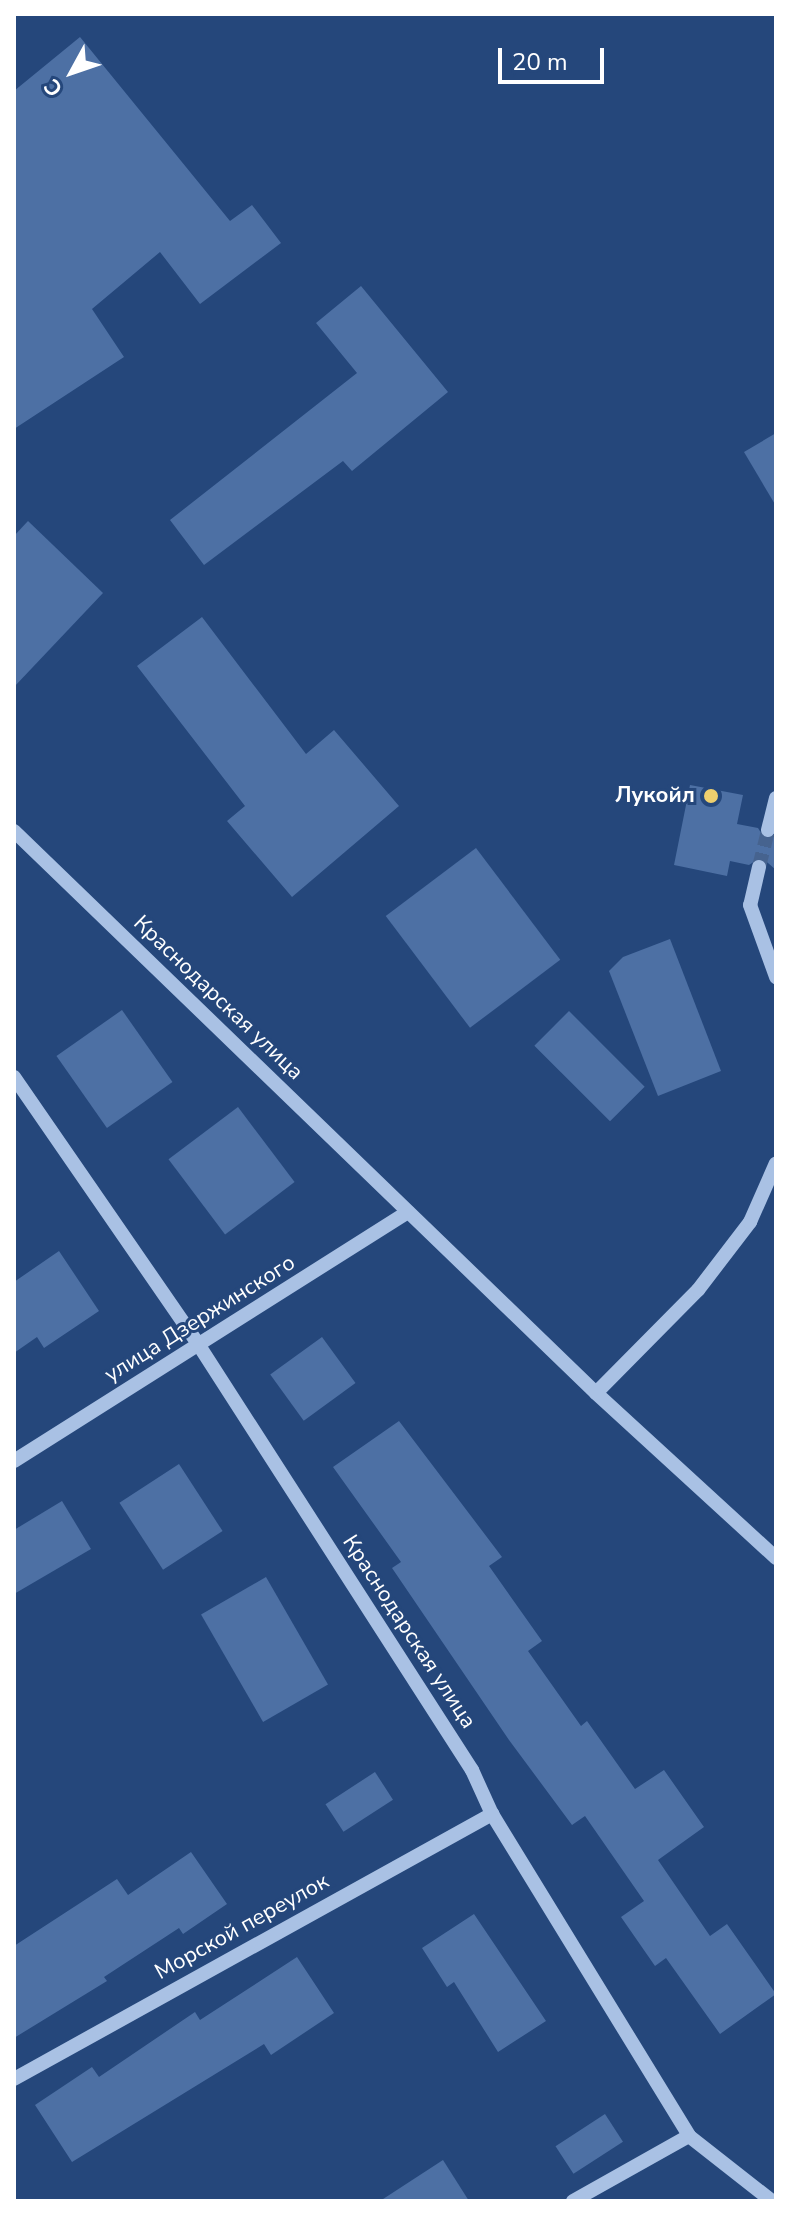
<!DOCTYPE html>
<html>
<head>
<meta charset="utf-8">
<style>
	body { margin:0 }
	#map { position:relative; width:790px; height:2215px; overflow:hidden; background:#25477b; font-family:"Nunito Sans",sans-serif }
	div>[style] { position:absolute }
	.building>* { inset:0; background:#4d70a4; transform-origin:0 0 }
	.minor-tunnel>* { height:14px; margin-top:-7px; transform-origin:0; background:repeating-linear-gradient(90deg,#46638f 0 14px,transparent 0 21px) }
	.minor>* { height:14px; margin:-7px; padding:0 7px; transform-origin:7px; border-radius:7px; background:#a9c1e4 }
	.dots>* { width:22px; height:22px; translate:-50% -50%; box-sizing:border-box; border:4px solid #25477b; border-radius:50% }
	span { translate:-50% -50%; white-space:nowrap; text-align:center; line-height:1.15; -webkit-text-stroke:6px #25477b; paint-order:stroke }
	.poi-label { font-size:22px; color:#fff; font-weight:700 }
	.right { translate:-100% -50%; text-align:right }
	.street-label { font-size:22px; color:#fff }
	.frame { position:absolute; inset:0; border:16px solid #fff; pointer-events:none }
	.north { position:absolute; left:32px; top:32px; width:80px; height:80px; -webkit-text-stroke:6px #25477b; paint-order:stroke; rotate:230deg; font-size:22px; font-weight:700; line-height:32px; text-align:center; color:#fff }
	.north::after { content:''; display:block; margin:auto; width:28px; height:36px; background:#fff; clip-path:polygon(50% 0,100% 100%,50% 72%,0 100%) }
	.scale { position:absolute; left:498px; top:48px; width:106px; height:36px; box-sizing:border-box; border:4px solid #fff; border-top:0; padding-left:10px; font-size:24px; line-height:28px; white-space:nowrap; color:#fff; -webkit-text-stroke:6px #25477b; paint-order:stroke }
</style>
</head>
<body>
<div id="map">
	<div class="building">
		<i style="clip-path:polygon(80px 37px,230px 221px,252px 205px,281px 243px,200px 304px,160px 252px,92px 309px,124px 357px,14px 429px,14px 91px)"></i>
		<i style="clip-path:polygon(361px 286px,448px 392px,352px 471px,343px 461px,204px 565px,170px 520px,357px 373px,316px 323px)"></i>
		<i style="clip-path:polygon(776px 433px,776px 506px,744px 452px)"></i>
		<i style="clip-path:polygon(28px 521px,103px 593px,14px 687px,14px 536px)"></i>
		<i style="clip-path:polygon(202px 617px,306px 754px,334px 730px,399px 806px,292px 897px,227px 821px,245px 806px,137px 666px)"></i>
		<i style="clip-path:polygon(690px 785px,743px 795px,737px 824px,758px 828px,765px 839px,776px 836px,776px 870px,761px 857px,749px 865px,730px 861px,727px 876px,674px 865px)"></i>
		<i style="left:476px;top:848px;width:140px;height:113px;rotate:53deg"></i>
		<i style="clip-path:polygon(670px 939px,721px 1071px,658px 1096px,609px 971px,623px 957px)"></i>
		<i style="left:122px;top:1010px;width:88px;height:80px;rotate:55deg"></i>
		<i style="left:569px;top:1011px;width:107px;height:49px;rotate:45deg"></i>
		<i style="left:238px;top:1107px;width:94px;height:87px;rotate:53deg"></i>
		<i style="clip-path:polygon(59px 1251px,99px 1311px,44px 1348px,37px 1337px,14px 1353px,14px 1282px)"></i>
		<i style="left:322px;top:1337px;width:57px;height:64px;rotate:54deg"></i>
		<i style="clip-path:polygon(399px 1421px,502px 1557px,489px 1566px,542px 1641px,528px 1651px,581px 1726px,587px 1721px,635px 1789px,664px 1770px,704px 1827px,658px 1860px,710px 1936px,727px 1924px,776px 1994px,720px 2034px,666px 1958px,655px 1966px,621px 1917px,644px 1901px,585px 1816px,572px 1825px,509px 1740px,392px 1568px,401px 1562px,333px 1467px)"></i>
		<i style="left:179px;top:1464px;width:80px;height:71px;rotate:57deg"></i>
		<i style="clip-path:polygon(62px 1501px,91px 1549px,14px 1594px,14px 1530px)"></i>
		<i style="left:266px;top:1577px;width:124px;height:75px;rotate:60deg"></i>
		<i style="left:375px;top:1772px;width:33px;height:59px;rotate:57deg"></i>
		<i style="clip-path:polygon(191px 1852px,227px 1904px,183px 1934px,179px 1928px,104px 1977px,107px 1981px,14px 2038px,14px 1946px,117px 1879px,128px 1895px)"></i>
		<i style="clip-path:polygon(474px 1914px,546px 2021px,498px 2052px,454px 1982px,447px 1987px,422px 1948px)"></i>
		<i style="clip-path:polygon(297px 1957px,334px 2013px,271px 2055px,264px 2044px,72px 2162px,35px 2105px,92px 2067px,99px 2077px,195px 2012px,200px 2020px)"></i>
		<i style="left:605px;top:2114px;width:33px;height:59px;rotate:57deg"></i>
		<i style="clip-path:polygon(443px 2160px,469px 2201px,380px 2201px)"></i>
	</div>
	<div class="minor-tunnel">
		<i style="left:759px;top:867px;width:38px;rotate:-76deg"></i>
	</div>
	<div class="minor">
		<i style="left:768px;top:830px;width:33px;rotate:-76deg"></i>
		<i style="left:14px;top:831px;width:809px;rotate:44deg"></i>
		<i style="left:596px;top:1393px;width:244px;rotate:42.5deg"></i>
		<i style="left:759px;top:867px;width:39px;rotate:103deg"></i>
		<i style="left:750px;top:905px;width:77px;rotate:70.1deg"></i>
		<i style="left:14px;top:1077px;width:328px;rotate:55.4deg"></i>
		<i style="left:200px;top:1347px;width:503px;rotate:57.26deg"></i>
		<i style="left:472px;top:1770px;width:48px;rotate:65.6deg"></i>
		<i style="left:492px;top:1814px;width:377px;rotate:58.5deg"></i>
		<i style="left:689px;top:2136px;width:105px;rotate:38.1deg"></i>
		<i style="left:596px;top:1393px;width:145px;rotate:-45.3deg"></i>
		<i style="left:698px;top:1290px;width:86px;rotate:-52.6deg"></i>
		<i style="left:750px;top:1222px;width:64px;rotate:-66.2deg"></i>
		<i style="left:14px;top:1461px;width:466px;rotate:-32.3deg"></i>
		<i style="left:14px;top:2079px;width:547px;rotate:-29deg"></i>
		<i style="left:573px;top:2201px;width:133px;rotate:-29.3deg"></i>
	</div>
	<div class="dots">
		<i style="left:711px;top:796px;background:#eecf6e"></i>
	</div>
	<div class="poi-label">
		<span class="right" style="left:695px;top:796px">Лукойл</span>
	</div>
	<div class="street-label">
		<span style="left:218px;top:998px;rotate:44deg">Краснодарская улица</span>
		<span style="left:200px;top:1319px;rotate:-32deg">улица Дзержинского</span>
		<span style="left:409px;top:1632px;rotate:57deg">Краснодарская улица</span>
		<span style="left:242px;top:1927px;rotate:-29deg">Морской переулок</span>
	</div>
	<div class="frame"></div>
	<div class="north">С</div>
	<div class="scale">20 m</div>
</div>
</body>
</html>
